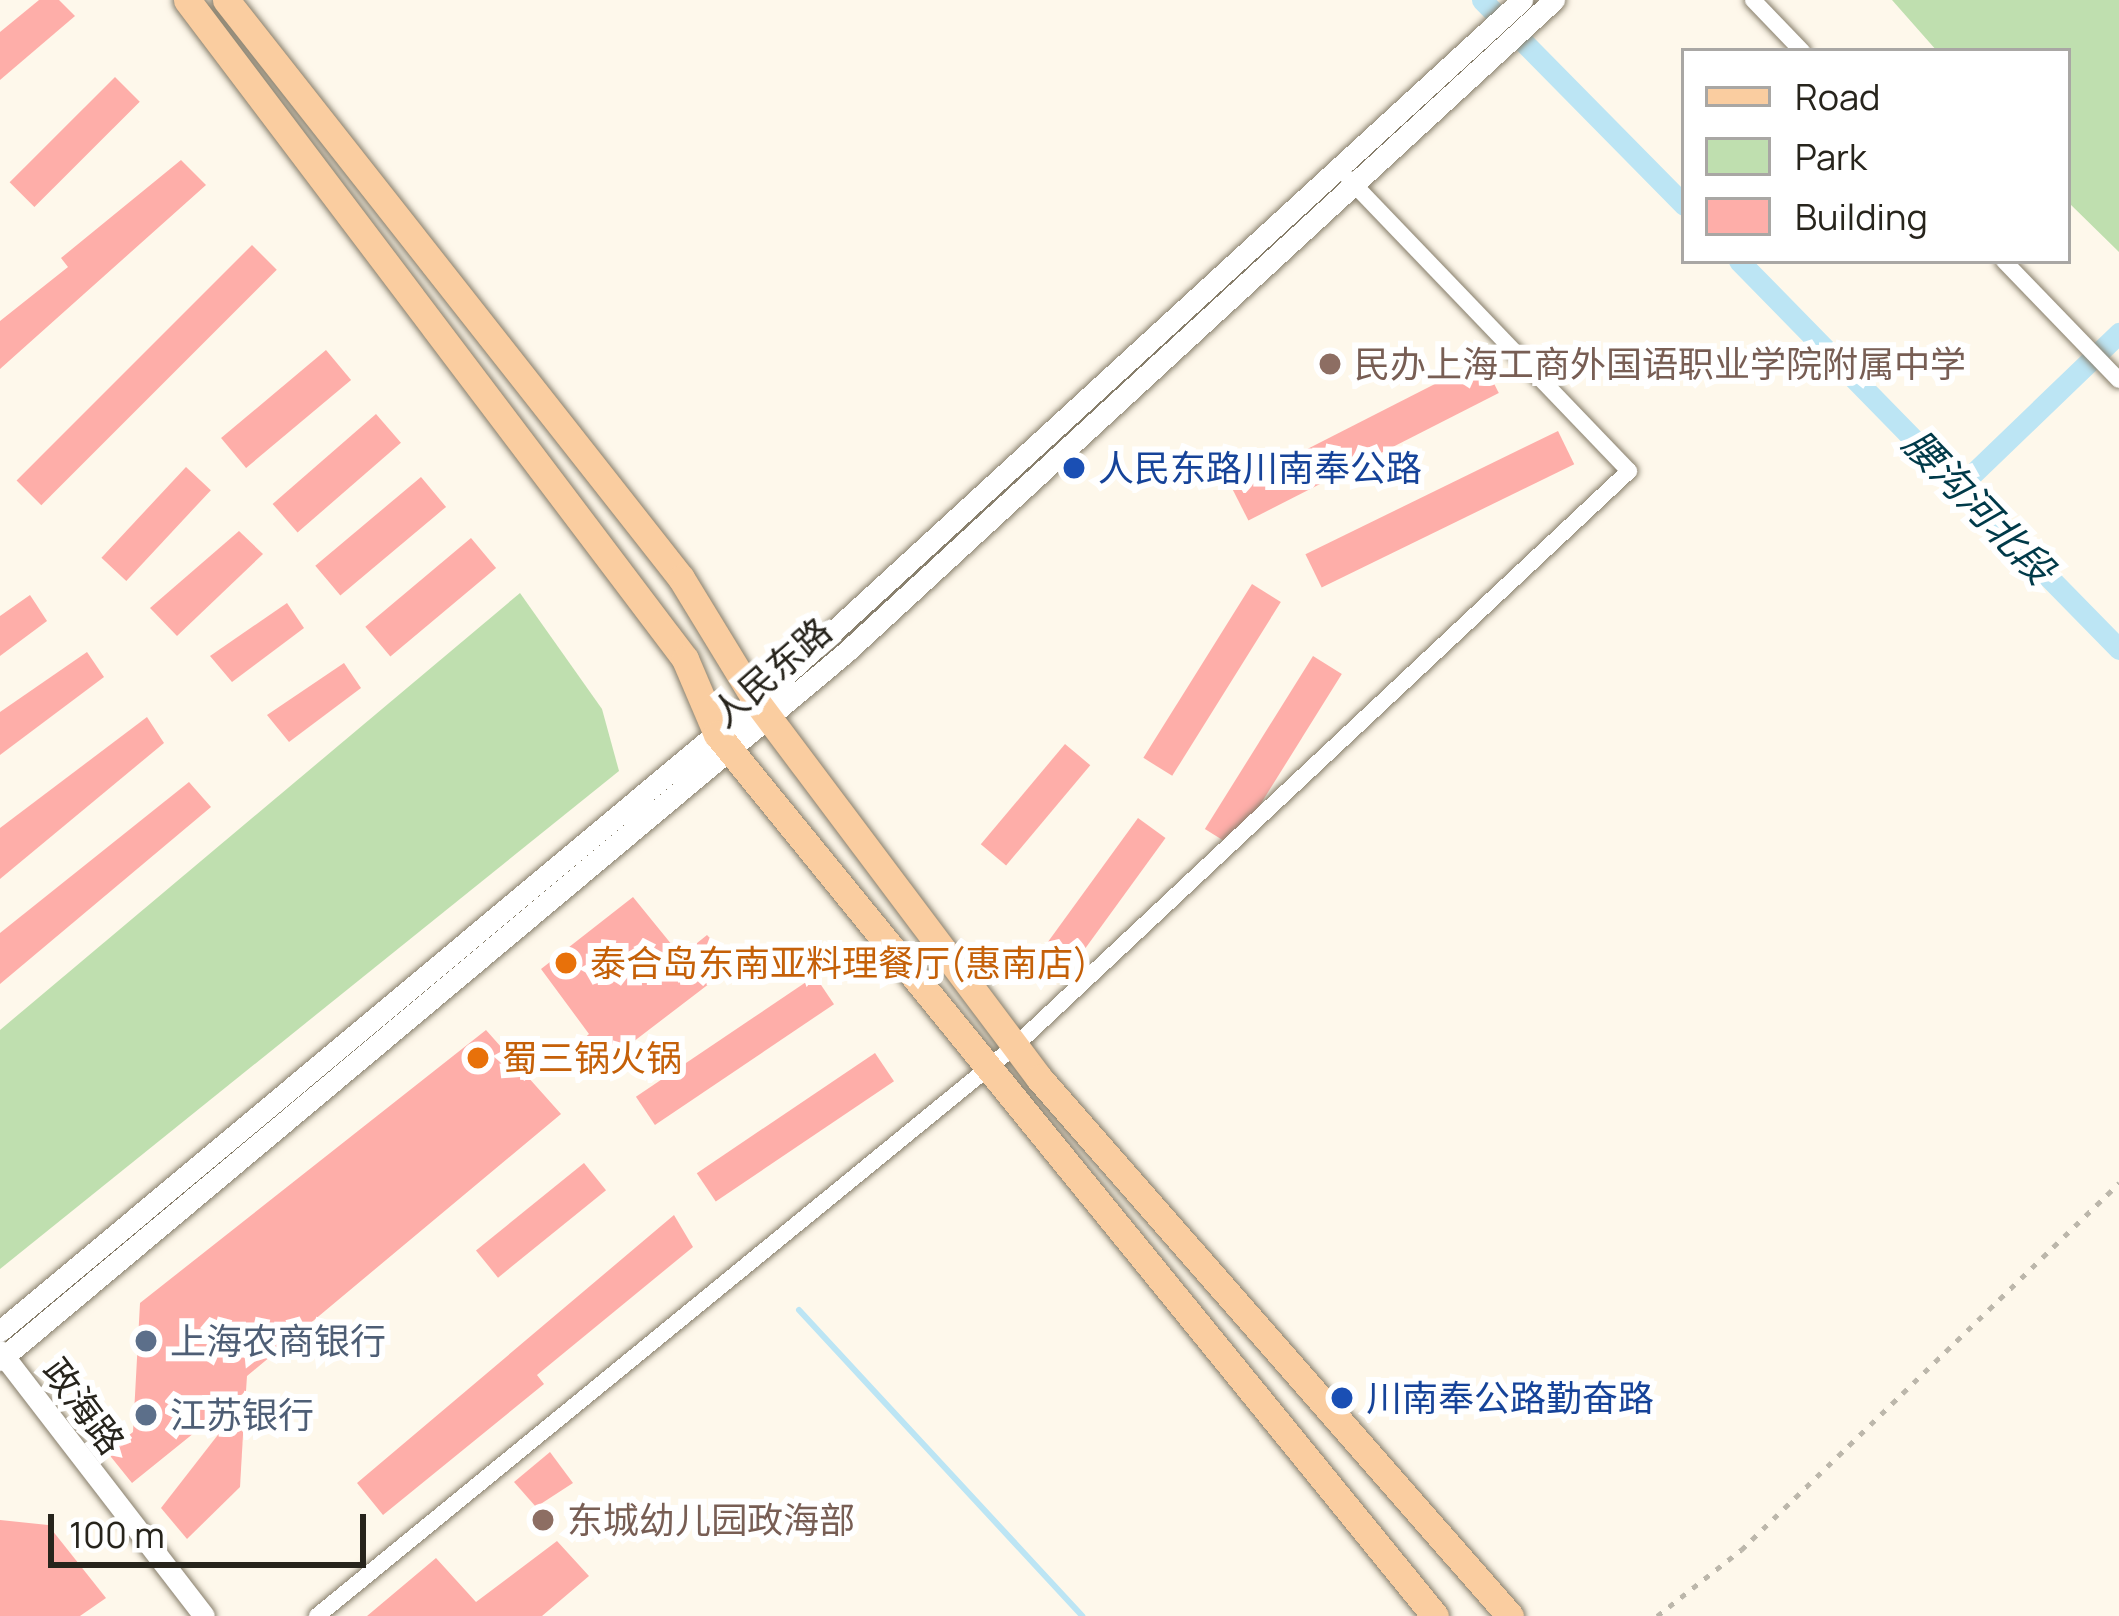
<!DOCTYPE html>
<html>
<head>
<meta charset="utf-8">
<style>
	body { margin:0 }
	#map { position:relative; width:2119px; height:1616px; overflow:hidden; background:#fef8eb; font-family:Manrope,"Noto Sans SC",sans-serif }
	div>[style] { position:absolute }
	.green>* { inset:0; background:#bfdfaf }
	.stream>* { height:6px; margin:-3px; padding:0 3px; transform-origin:3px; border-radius:3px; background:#bce5f4 }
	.canal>* { height:21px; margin:-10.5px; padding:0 10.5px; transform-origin:10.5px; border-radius:10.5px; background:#bce5f4 }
	.building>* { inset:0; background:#feaea9; transform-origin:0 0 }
	.path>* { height:4.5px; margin-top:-2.25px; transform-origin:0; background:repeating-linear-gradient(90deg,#bcb7ab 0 6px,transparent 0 15px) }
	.roads { filter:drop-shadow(0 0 3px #867d6a) drop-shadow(0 0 3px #867d6a) }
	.minor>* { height:16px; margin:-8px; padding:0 8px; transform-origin:8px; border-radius:8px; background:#fff }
	.tertiary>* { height:21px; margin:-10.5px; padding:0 10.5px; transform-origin:10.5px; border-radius:10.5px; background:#fff }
	.primary>* { height:27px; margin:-13.5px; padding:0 13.5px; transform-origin:13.5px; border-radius:13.5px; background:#facda0 }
	.dots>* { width:33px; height:33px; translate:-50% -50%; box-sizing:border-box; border:6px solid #fff; border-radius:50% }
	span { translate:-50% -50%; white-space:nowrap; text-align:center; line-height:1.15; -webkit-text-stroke:12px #fff; paint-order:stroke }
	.education-label { font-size:36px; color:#785e54 }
	.left { translate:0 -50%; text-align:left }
	.transit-label { font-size:36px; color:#164399 }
	.street-label { font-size:36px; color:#27241c }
	.food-label { font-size:36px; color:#c56008 }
	.service-label { font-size:36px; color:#4e5e75 }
	.water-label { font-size:39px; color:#003a49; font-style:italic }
	.legend { position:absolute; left:1681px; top:48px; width:390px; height:216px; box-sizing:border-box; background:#fff; border:3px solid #a9a7a4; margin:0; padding:15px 21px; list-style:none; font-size:36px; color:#27241c }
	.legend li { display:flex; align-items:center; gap:24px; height:60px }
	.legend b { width:60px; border:3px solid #a9a7a4 }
	.scale { position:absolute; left:48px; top:1514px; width:318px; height:54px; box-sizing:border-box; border:6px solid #27241c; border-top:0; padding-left:15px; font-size:36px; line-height:42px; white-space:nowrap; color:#27241c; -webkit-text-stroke:9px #fff; paint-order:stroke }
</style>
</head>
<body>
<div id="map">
	<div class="green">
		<i style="clip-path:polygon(1892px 0,2119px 0,2119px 252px,2068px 202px,2068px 51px,1937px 51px)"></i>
		<i style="clip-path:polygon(520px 593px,602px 709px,619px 771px,0 1269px,0 1030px)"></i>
	</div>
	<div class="stream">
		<i style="left:799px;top:1310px;width:417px;rotate:47.2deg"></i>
	</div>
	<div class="canal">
		<i style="left:1482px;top:0;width:288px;rotate:45.4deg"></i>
		<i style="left:1739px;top:261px;width:543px;rotate:45.6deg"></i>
		<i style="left:1960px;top:486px;width:221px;rotate:-43.9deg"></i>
	</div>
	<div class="building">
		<i style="clip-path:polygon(39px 0,59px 0,75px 16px,0 80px,0 32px)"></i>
		<i style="left:115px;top:77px;width:35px;height:149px;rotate:45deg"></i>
		<i style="clip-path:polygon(181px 160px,206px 185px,0 369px,0 321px,68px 267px,61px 258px)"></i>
		<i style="left:252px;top:245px;width:35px;height:333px;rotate:45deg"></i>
		<i style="left:326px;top:350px;width:39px;height:137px;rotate:50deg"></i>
		<i style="left:1482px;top:360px;width:37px;height:281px;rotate:63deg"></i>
		<i style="left:376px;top:414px;width:38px;height:137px;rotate:49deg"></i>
		<i style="left:1558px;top:431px;width:37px;height:281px;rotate:64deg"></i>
		<i style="left:186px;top:467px;width:34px;height:124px;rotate:43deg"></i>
		<i style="left:421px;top:477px;width:39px;height:138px;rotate:50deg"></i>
		<i style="clip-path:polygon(239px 531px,263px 554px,177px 636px,150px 608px)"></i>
		<i style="left:471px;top:538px;width:39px;height:138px;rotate:50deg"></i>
		<i style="left:1252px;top:584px;width:34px;height:205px;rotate:32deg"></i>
		<i style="clip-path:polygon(30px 595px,47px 621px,0 656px,0 616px)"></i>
		<i style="clip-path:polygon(287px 603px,304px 628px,232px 682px,210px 656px)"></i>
		<i style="clip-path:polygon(87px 652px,104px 677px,0 755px,0 712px)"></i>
		<i style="left:1313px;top:656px;width:34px;height:204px;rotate:32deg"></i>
		<i style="clip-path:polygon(344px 663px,361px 688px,289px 742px,267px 715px)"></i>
		<i style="clip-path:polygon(147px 717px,164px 743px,0 879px,0 828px)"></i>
		<i style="left:1065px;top:744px;width:33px;height:131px;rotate:40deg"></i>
		<i style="clip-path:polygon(189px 782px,211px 807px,0 984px,0 933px)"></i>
		<i style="left:1138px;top:818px;width:34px;height:166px;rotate:36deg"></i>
		<i style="clip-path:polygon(633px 897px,681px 956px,707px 935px,735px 964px,629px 1045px,622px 1071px,594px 1067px,574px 1047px,589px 1034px,541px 969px)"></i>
		<i style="left:815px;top:976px;width:34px;height:216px;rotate:56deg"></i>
		<i style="clip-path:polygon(486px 1030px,561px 1114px,247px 1376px,246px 1391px,132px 1483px,107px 1452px,133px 1432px,140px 1303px)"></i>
		<i style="left:875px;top:1053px;width:34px;height:215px;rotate:56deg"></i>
		<i style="left:584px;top:1163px;width:35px;height:139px;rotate:51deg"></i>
		<i style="clip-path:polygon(674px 1215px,693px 1247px,537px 1375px,544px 1384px,383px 1515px,357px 1483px)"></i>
		<i style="clip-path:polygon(245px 1400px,240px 1487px,187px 1539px,161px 1508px)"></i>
		<i style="clip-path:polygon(550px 1452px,573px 1483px,536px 1507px,514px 1482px)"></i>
		<i style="clip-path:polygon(0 1520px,48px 1525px,106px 1598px,80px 1616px,0 1616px)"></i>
		<i style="clip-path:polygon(557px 1541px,589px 1576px,542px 1616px,367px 1616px,436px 1558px,476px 1602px)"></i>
	</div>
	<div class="path">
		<i style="left:1657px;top:1616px;width:107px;rotate:-38.2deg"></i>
		<i style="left:1741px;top:1550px;width:527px;rotate:-44.15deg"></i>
	</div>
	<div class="roads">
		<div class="minor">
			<i style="left:1753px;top:0;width:71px;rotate:46.1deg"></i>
			<i style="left:2004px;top:261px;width:165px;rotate:46deg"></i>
			<i style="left:317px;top:1616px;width:901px;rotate:-39.24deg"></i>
			<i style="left:1015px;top:1046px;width:841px;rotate:-43.12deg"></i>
			<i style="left:1629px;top:471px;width:405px;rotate:-133.8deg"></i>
		</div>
		<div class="tertiary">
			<i style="left:0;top:1331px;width:1015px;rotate:-39.84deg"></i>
			<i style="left:779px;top:681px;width:1008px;rotate:-42.51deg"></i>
			<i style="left:0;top:1351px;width:334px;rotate:52.4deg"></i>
			<i style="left:0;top:1360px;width:1102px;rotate:-39.92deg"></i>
			<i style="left:845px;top:653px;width:964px;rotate:-42.65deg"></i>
		</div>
		<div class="primary">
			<i style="left:187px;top:0;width:826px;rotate:52.92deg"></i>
			<i style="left:685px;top:659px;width:82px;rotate:66.9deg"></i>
			<i style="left:717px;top:734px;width:1137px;rotate:50.85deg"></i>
			<i style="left:226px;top:0;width:736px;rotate:51.79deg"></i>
			<i style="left:681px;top:578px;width:144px;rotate:58.6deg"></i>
			<i style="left:756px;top:701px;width:471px;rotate:53.1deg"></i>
			<i style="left:1039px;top:1078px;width:715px;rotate:48.8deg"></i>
		</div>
	</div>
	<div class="dots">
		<i style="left:1330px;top:364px;background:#8d6e63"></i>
		<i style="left:1074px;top:468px;background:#1a4fb4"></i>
		<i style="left:566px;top:963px;background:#e8710a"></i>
		<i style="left:478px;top:1058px;background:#e8710a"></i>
		<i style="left:146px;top:1341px;background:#5c6f8a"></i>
		<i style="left:1342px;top:1398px;background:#1a4fb4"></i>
		<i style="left:146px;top:1415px;background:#5c6f8a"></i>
		<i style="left:543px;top:1520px;background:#8d6e63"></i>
	</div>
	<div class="education-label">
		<span class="left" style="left:1354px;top:364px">民办上海工商外国语职业学院附属中学</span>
		<span class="left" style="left:567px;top:1520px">东城幼儿园政海部</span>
	</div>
	<div class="transit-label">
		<span class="left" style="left:1098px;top:468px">人民东路川南奉公路</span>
		<span class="left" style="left:1366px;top:1398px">川南奉公路勤奋路</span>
	</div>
	<div class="street-label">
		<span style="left:771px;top:672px;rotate:-41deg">人民东路</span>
		<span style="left:84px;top:1406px;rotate:53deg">政海路</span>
	</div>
	<div class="food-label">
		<span class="left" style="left:590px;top:963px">泰合岛东南亚料理餐厅(惠南店)</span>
		<span class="left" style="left:502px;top:1058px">蜀三锅火锅</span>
	</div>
	<div class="service-label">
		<span class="left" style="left:170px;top:1341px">上海农商银行</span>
		<span class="left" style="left:170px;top:1415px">江苏银行</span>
	</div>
	<div class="water-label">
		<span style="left:1979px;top:506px;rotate:46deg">腰沟河北段</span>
	</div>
	<ul class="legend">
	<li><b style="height:15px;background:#facda0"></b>Road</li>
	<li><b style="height:33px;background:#bfdfaf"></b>Park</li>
	<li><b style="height:33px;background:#feaea9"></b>Building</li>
	</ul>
	<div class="scale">100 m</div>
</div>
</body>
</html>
